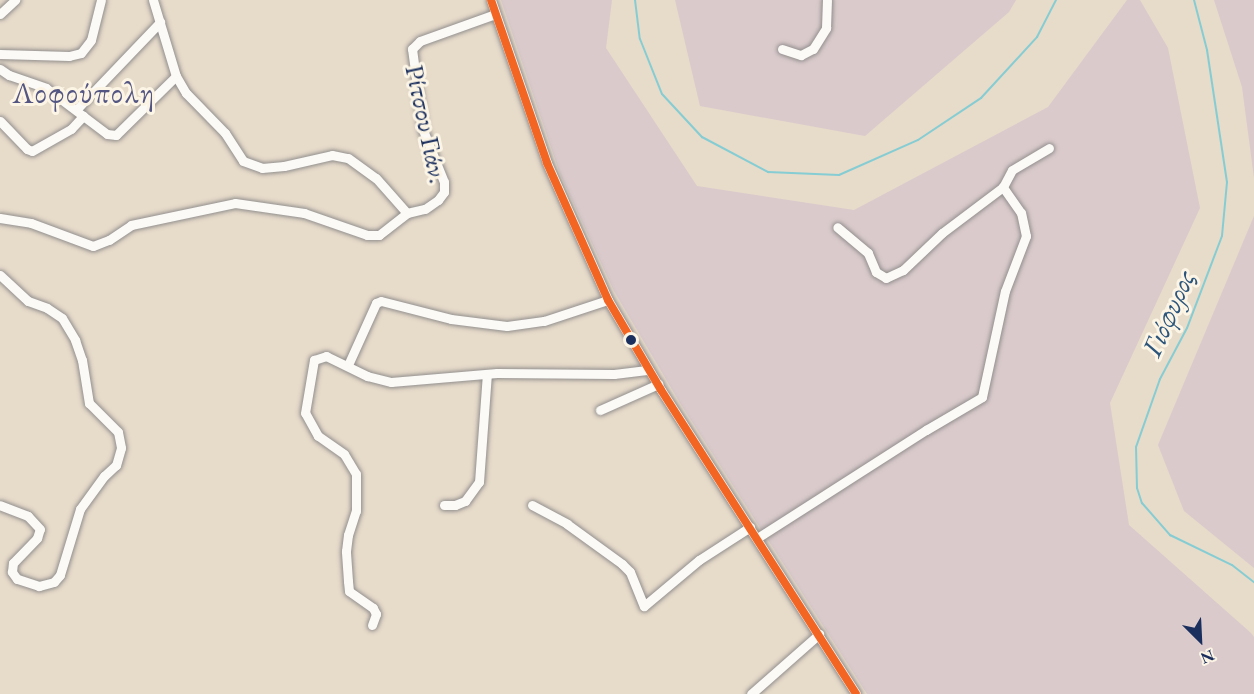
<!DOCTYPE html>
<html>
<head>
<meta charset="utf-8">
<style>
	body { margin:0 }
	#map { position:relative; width:1254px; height:694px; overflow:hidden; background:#e7dbca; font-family:"EB Garamond",serif }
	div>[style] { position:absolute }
	.industrial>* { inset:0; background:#dacacc }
	.stream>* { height:2px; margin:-1px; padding:0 1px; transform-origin:1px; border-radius:1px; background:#86cdd3 }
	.roads { filter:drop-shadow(0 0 2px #928f8e) drop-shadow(0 0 2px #928f8e) }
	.minor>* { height:9px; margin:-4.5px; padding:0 4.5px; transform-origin:4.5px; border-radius:4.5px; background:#fbfaf7 }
	.bus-1>* { height:8px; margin:-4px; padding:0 4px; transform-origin:4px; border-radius:4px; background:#f26522 }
	.dots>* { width:16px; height:16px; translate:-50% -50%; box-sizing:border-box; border:3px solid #fcf5e5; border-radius:50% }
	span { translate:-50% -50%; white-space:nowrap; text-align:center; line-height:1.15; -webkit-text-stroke:6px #fcf5e5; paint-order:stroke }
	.street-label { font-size:27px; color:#1b2f5e }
	.water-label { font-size:28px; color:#2c557c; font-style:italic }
	.quarter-label { font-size:30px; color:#535582; letter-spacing:1.5px }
	.north { position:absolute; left:1170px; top:610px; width:60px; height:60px; -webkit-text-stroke:4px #fcf5e5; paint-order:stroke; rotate:156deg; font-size:16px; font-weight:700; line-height:24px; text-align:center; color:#1b2f5e }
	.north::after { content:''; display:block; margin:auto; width:21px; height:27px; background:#1b2f5e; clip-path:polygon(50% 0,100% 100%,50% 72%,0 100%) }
</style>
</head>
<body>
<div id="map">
	<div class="industrial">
		<i style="clip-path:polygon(501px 0,612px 0,606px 48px,697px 186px,854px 210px,1048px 107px,1127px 0,1140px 0,1168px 48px,1200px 208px,1110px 403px,1129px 525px,1251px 633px,1254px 637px,1254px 694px,867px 694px,680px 403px,614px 291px,560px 174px)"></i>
		<i style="clip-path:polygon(675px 0,1016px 0,1009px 12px,865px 136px,700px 106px)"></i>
		<i style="clip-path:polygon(1214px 0,1254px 0,1254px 178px,1242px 87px)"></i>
		<i style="clip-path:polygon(1254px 216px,1254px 568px,1184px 511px,1158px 445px)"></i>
	</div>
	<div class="stream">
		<i style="left:635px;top:0;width:39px;rotate:83deg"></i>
		<i style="left:640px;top:39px;width:59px;rotate:68.2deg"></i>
		<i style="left:662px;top:94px;width:59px;rotate:47.1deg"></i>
		<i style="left:702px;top:137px;width:75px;rotate:27.9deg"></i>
		<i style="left:768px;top:172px;width:71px;rotate:2.4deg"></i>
		<i style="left:839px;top:175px;width:86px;rotate:-23.9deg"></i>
		<i style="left:918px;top:140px;width:76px;rotate:-33.7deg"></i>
		<i style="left:981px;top:98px;width:83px;rotate:-47.4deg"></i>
		<i style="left:1037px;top:37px;width:42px;rotate:-62.8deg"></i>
		<i style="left:1194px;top:0;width:52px;rotate:75.4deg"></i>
		<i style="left:1207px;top:50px;width:134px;rotate:81.4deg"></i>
		<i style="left:1227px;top:182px;width:54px;rotate:95.3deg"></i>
		<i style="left:1222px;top:236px;width:98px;rotate:110.8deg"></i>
		<i style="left:1187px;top:328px;width:58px;rotate:117.9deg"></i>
		<i style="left:1160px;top:379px;width:72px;rotate:109.4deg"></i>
		<i style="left:1136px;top:447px;width:41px;rotate:88.6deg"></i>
		<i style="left:1137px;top:488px;width:16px;rotate:72deg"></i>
		<i style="left:1142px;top:503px;width:43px;rotate:48.8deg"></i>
		<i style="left:1170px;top:535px;width:69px;rotate:25.8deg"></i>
		<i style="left:1232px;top:565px;width:28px;rotate:38deg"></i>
	</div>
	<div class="roads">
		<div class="minor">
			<i style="left:153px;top:0;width:79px;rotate:73.2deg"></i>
			<i style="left:176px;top:76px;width:20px;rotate:60deg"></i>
			<i style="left:186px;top:93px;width:56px;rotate:45.7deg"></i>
			<i style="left:225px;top:133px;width:33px;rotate:57deg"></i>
			<i style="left:243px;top:161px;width:20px;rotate:20deg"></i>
			<i style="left:262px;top:168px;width:22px;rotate:-5deg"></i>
			<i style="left:284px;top:166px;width:49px;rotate:-12.9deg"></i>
			<i style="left:332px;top:155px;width:16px;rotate:11deg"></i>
			<i style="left:348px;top:158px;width:34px;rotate:36deg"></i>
			<i style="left:376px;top:178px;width:47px;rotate:48.5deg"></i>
			<i style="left:407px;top:213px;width:18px;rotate:-13deg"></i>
			<i style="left:425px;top:209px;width:16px;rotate:-35deg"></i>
			<i style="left:438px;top:200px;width:10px;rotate:-53deg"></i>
			<i style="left:444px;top:192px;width:10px;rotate:-90deg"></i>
			<i style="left:444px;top:182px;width:56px;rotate:-112deg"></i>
			<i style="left:423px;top:130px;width:82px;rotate:-97.7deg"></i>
			<i style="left:412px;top:49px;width:11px;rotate:-45deg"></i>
			<i style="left:420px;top:41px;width:80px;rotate:-19.8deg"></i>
			<i style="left:491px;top:0;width:172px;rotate:71deg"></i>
			<i style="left:547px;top:163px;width:150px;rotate:66deg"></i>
			<i style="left:608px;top:300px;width:104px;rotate:59.5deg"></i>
			<i style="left:661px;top:390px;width:361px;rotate:57.3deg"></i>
			<i style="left:0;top:14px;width:21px;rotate:-43deg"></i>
			<i style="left:782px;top:49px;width:20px;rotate:18deg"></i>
			<i style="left:801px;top:55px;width:13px;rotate:-27deg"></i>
			<i style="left:813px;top:49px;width:25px;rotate:-58deg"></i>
			<i style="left:826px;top:28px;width:28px;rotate:-88deg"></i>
			<i style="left:0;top:54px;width:69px;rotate:1.7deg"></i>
			<i style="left:69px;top:56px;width:12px;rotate:-14deg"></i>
			<i style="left:81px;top:53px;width:16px;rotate:-52deg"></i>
			<i style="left:91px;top:40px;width:41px;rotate:-76deg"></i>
			<i style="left:0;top:69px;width:11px;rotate:34deg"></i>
			<i style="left:9px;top:75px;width:39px;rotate:19deg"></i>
			<i style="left:46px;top:88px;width:76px;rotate:37deg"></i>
			<i style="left:107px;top:134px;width:9px;rotate:6deg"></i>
			<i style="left:116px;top:135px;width:84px;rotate:-44.5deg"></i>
			<i style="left:76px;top:110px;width:122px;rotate:-46.3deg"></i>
			<i style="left:0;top:121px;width:39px;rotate:46deg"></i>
			<i style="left:27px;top:149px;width:5px;rotate:22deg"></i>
			<i style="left:32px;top:151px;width:45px;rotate:-29.4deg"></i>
			<i style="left:71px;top:129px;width:18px;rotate:-47deg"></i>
			<i style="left:1003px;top:187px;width:19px;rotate:-62deg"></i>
			<i style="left:1012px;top:170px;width:43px;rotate:-30.7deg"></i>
			<i style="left:0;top:218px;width:31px;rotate:9deg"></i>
			<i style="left:31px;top:223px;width:66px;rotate:20.4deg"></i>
			<i style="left:93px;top:246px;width:17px;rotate:-21deg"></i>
			<i style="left:109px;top:240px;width:27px;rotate:-34deg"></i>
			<i style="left:131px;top:225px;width:106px;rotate:-11.9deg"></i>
			<i style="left:235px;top:203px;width:70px;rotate:8.2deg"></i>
			<i style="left:304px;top:213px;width:67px;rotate:19.2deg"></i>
			<i style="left:367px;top:235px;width:12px"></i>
			<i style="left:379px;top:235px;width:36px;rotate:-38deg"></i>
			<i style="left:0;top:275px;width:38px;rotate:43deg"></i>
			<i style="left:28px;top:301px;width:20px;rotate:20deg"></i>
			<i style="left:47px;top:308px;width:18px;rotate:34deg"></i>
			<i style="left:62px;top:318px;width:26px;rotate:59deg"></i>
			<i style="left:75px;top:340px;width:21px;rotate:71deg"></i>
			<i style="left:82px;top:360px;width:44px;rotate:80.8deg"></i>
			<i style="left:89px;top:403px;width:41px;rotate:45deg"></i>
			<i style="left:118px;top:432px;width:16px;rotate:79deg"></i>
			<i style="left:121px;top:448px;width:18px;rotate:106deg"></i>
			<i style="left:116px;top:465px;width:16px;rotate:137deg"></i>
			<i style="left:104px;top:476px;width:41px;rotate:126deg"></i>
			<i style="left:80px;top:509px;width:69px;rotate:106.9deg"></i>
			<i style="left:60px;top:575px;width:9px;rotate:131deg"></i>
			<i style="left:54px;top:582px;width:16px;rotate:165deg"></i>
			<i style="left:39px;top:586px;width:23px;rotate:-162deg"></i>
			<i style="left:17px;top:579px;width:9px;rotate:-126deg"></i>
			<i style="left:12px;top:572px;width:9px;rotate:-84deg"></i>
			<i style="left:13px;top:563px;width:35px;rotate:-46deg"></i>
			<i style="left:37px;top:538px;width:9px;rotate:-72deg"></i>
			<i style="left:40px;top:529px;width:18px;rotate:-133deg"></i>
			<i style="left:28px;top:516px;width:30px;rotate:-159deg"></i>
			<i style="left:348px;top:365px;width:68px;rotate:-65.7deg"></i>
			<i style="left:376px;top:303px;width:5px;rotate:-22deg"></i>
			<i style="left:381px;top:301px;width:72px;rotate:14.4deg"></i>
			<i style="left:451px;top:319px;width:56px;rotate:7.1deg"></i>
			<i style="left:507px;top:326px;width:37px;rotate:-8deg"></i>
			<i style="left:544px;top:321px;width:67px;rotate:-18.2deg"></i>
			<i style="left:600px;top:410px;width:64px;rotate:-24.1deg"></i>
			<i style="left:444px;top:505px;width:11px"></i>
			<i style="left:455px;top:505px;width:11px;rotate:-22deg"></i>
			<i style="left:465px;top:501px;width:24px;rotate:-54deg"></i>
			<i style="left:479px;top:482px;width:108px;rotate:-85.8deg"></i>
			<i style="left:532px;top:505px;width:40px;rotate:28deg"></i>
			<i style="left:567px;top:524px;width:68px;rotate:36deg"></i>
			<i style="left:622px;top:564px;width:11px;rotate:45deg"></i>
			<i style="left:630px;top:572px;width:37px;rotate:68deg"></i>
			<i style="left:644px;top:606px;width:72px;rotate:-39.9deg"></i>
			<i style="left:699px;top:560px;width:61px;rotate:-32.9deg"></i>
			<i style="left:757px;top:538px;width:201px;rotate:-32.6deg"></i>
			<i style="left:926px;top:430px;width:65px;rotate:-30.5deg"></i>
			<i style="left:982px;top:397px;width:108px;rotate:-77.8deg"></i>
			<i style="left:1005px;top:291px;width:59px;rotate:-69.1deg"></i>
			<i style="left:1026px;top:236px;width:24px;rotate:-102deg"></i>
			<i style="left:1021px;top:213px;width:32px;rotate:-125deg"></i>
			<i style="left:1003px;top:187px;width:76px;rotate:143deg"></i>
			<i style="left:942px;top:233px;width:54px;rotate:136.5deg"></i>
			<i style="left:903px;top:270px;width:19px;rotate:155deg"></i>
			<i style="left:886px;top:278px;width:12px;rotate:-149deg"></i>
			<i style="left:876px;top:272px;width:21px;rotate:-113deg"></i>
			<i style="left:868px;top:253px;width:40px;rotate:-140deg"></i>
			<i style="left:372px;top:625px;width:12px;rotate:-70deg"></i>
			<i style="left:376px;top:614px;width:7px;rotate:-117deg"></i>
			<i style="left:373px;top:608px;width:29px;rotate:-145deg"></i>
			<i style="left:349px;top:591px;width:10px;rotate:-96deg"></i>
			<i style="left:348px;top:581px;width:30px;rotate:-94deg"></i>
			<i style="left:346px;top:551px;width:16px;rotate:-83deg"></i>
			<i style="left:348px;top:535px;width:25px;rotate:-72deg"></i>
			<i style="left:356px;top:511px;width:37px;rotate:-90deg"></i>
			<i style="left:356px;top:474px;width:23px;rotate:-121deg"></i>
			<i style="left:344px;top:454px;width:32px;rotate:-145deg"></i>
			<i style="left:318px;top:436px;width:26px;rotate:-119deg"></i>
			<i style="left:305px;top:413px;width:54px;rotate:-80.4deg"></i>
			<i style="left:314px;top:360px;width:13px;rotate:-18deg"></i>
			<i style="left:326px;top:356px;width:46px;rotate:26deg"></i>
			<i style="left:367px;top:376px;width:25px;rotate:14deg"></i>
			<i style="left:391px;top:382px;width:106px;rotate:-4.9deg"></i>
			<i style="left:497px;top:373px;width:117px;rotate:0.5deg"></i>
			<i style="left:614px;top:374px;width:35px;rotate:-7deg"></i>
			<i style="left:751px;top:694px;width:91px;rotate:-41.4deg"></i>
		</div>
	</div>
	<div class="bus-1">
		<i style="left:491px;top:0;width:172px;rotate:71deg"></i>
		<i style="left:547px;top:163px;width:150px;rotate:66deg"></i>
		<i style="left:608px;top:300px;width:104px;rotate:59.5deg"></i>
		<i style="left:661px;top:390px;width:361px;rotate:57.3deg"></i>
	</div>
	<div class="dots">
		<i style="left:631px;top:340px;background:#1b2f5e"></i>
	</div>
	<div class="street-label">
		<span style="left:427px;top:124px;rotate:78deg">Ρίτσου Γιάν.</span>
	</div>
	<div class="water-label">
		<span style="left:1168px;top:313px;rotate:-66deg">Γιόφυρος</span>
	</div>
	<div class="quarter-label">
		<span style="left:84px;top:93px">Λοφούπολη</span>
	</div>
	<div class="north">N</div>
</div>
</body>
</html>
